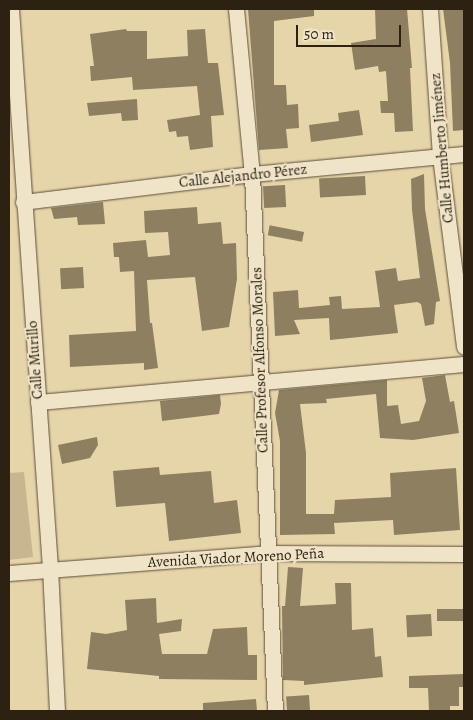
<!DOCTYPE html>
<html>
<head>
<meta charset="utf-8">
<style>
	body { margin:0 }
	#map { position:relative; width:473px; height:720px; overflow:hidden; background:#e7d5aa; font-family:Alegreya,serif }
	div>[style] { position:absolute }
	.green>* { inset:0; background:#c7b690 }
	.building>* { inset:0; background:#8e7f61; transform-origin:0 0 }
	.roads { filter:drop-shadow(0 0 1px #5c4e38) drop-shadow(0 0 1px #5c4e38) }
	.minor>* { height:15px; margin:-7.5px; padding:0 7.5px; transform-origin:7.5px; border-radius:7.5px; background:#efe4c8 }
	span { translate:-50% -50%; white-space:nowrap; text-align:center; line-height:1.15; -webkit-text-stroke:4px #efe4c8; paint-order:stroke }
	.street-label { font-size:15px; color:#2d2112 }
	.frame { position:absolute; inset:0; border:10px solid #2d2112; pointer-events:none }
	.scale { position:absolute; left:296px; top:25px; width:105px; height:22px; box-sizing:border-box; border:2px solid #2d2112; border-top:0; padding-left:6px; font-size:15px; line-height:18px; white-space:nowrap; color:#2d2112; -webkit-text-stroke:4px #efe4c8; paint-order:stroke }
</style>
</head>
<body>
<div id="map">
	<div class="green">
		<i style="clip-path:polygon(24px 472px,33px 557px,9px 560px,9px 473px)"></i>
	</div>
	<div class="building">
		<i style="clip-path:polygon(248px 9px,314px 9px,314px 16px,274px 21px,274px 85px,286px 85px,287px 105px,298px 104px,299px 128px,286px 129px,288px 148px,259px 150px)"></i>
		<i style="clip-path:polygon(375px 9px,407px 9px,412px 68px,410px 68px,413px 131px,395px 132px,394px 113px,381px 113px,380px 101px,388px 101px,386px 71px,379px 72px,378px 66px,355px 70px,351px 43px,376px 39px)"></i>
		<i style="clip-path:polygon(443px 9px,464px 9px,464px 130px,453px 131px,450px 63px)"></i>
		<i style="clip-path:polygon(126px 29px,127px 31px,147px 31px,147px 59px,188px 56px,187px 30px,205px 29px,208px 63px,218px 63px,224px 115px,211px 116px,213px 147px,190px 150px,188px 136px,177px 137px,176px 131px,169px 132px,167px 120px,200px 115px,197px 86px,133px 90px,132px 77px,91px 81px,90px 66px,94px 66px,90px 34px)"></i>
		<i style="clip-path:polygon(137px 99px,138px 120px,122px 121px,121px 113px,89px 116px,87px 103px)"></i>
		<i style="clip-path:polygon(359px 110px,363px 135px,311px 142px,309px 125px,339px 121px,338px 113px)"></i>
		<i style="clip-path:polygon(424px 174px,425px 209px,440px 301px,436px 302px,434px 324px,425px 326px,421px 304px,417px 302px,394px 305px,398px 333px,330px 340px,329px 318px,294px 320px,300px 334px,275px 336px,273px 292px,298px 290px,299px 308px,330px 305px,329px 297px,341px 296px,342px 309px,380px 307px,375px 271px,396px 268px,398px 281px,420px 278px,412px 210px,411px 179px)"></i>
		<i style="left:365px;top:176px;width:19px;height:46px;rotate:87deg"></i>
		<i style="left:285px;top:185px;width:22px;height:22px;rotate:87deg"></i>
		<i style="clip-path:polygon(103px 202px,105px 224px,78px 225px,77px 217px,54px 219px,51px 208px)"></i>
		<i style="clip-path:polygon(197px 207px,198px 224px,221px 222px,223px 244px,236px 243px,237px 279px,229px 327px,202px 331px,195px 277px,147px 280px,150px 323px,152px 323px,158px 368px,144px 370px,144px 363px,70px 367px,69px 335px,136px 331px,134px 271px,120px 272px,119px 257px,114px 257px,113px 243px,146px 240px,148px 257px,170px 255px,168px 232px,145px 233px,144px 211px)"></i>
		<i style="left:304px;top:232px;width:10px;height:35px;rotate:101deg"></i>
		<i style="left:83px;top:267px;width:21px;height:23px;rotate:87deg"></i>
		<i style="clip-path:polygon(445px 375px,450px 402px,454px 401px,459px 433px,413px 440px,380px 438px,376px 394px,326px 399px,327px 403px,300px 404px,306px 453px,306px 514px,334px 514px,335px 500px,391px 497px,390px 473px,456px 468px,460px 530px,394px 535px,393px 520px,334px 523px,335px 534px,280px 535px,280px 441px,275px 413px,279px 390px,387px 380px,387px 406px,398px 405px,401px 424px,419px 421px,426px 401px,422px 378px)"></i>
		<i style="clip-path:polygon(220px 395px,221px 404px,219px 414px,162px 421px,160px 401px)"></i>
		<i style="clip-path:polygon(97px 437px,98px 445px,90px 458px,62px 464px,58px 445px)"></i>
		<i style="clip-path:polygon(159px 467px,160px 475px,211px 471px,214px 503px,237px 500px,241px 533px,169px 541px,165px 503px,116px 507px,113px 471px)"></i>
		<i style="clip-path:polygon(288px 567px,303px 568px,300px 606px,336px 604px,335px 583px,351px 583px,352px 630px,373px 628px,375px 657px,381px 656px,383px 677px,304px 685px,304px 681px,283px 680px,282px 606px,285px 606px)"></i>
		<i style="clip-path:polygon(156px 598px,157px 623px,182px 619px,181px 631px,159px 634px,162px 654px,207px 654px,213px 629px,247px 627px,248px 655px,257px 655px,257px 680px,159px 679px,159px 676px,87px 669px,91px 632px,106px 634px,127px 630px,125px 600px)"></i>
		<i style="left:464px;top:609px;width:12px;height:27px;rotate:90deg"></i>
		<i style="left:431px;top:614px;width:22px;height:25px;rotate:87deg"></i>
		<i style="clip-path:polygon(464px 674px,464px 687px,459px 687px,459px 706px,450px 706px,450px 711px,429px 711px,428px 688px,409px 688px,409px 676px)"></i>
		<i style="left:309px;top:695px;width:16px;height:23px;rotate:86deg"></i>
		<i style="clip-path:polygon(256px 699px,257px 711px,203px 711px,203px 703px)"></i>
	</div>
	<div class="roads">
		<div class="minor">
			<i style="left:11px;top:9px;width:560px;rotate:86.01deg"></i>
			<i style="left:50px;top:568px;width:143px;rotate:87.2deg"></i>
			<i style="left:236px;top:9px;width:166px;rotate:84.5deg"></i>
			<i style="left:252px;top:174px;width:537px;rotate:87.55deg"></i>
			<i style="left:430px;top:9px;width:147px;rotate:86.1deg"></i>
			<i style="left:440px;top:156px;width:192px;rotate:82.8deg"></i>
			<i style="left:23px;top:202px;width:231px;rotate:-7deg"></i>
			<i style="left:252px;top:174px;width:213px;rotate:-5.4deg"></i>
			<i style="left:38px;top:402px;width:428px;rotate:-5.1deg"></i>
			<i style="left:9px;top:573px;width:259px;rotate:-4.4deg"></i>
			<i style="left:267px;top:553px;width:197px;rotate:0.3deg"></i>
		</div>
	</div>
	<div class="street-label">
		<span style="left:442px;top:148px;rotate:-95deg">Calle Humberto Jiménez</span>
		<span style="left:243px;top:176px;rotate:-6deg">Calle Alejandro Pérez</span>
		<span style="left:35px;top:360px;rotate:-94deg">Calle Murillo</span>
		<span style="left:260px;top:360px;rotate:-92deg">Calle Profesor Alfonso Morales</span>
		<span style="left:236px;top:558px;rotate:-3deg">Avenida Viador Moreno Peña</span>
	</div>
	<div class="frame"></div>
	<div class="scale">50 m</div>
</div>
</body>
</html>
